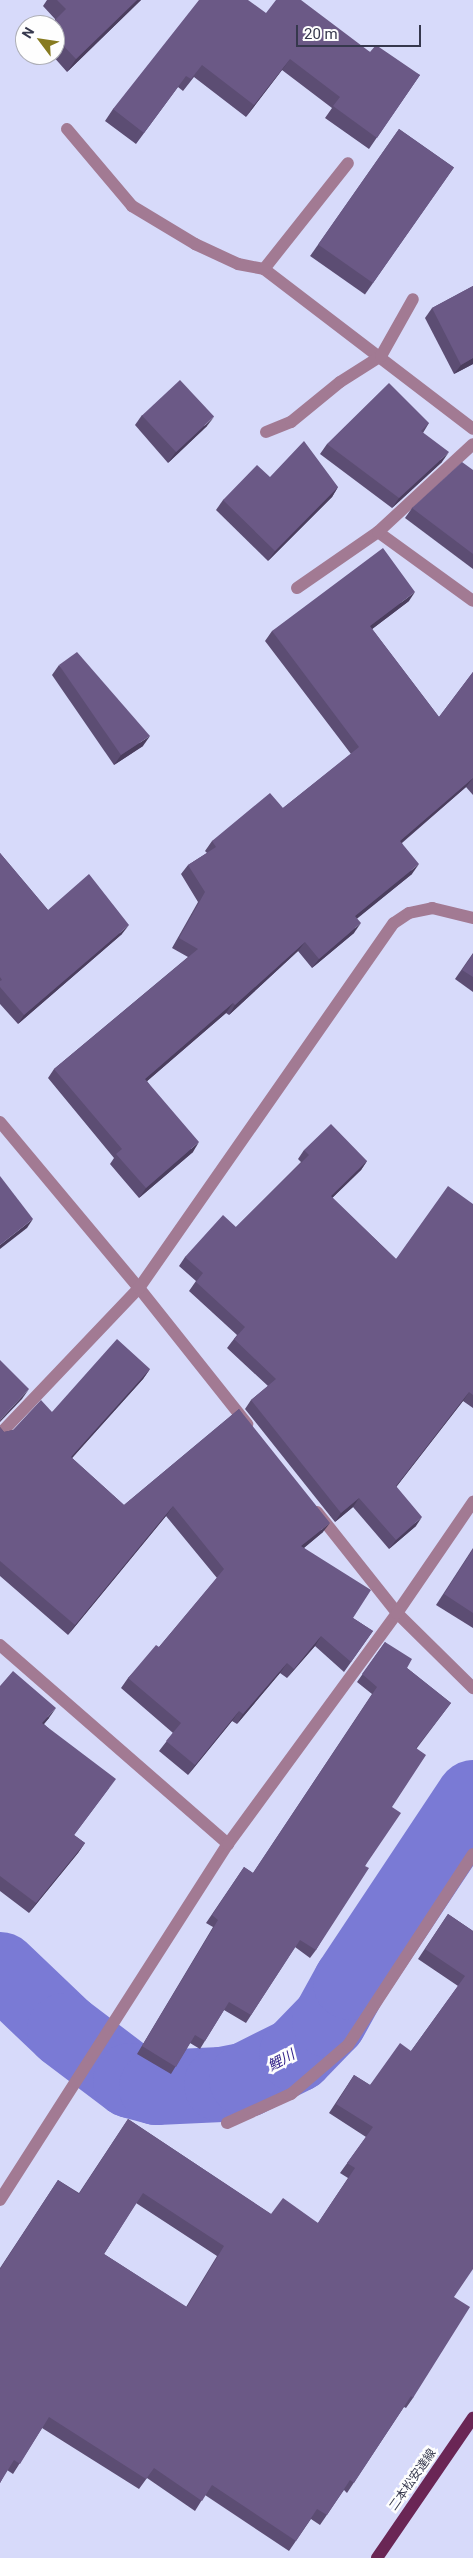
<!DOCTYPE html>
<html>
<head>
<meta charset="utf-8">
<style>
	body { margin:0 }
	#map { position:relative; width:473px; height:2558px; overflow:hidden; background:#d7dafa; font-family:Roboto,"Noto Sans JP",sans-serif }
	div>[style] { position:absolute }
	.river>* { height:75px; margin:-37.5px; padding:0 37.5px; transform-origin:37.5px; border-radius:37.5px; background:#7a7ad5 }
	.minor>* { height:12px; margin:-6px; padding:0 6px; transform-origin:6px; border-radius:6px; background:#a27a93 }
	.major>* { height:12px; margin:-6px; padding:0 6px; transform-origin:6px; border-radius:6px; background:#6a2655 }
	.wall>* { inset:0; background:#5c4d73; transform-origin:0 0 }
	.shaded-wall>* { inset:0; background:#4b3e5e }
	.building>* { inset:0; background:#6b5986; transform-origin:0 0 }
	span { translate:-50% -50%; white-space:nowrap; text-align:center; line-height:1.15; -webkit-text-stroke:5px #fefefe; paint-order:stroke }
	.street-label { font-size:12px; color:#36384d }
	.water-label { font-size:14px; color:#311f89; font-style:italic }
	.north { position:absolute; left:15px; top:15px; width:50px; height:50px; box-sizing:border-box; background:#fefefe; border:1px solid #aeafb7; border-radius:50%; rotate:301deg; font-size:14px; font-weight:700; line-height:20px; text-align:center; color:#36384d }
	.north::after { content:''; display:block; margin:auto; width:18px; height:22px; background:#877b21; clip-path:polygon(50% 0,100% 100%,50% 72%,0 100%) }
	.scale { position:absolute; left:296px; top:25px; width:125px; height:22px; box-sizing:border-box; border:2px solid #36384d; border-top:0; padding-left:6px; font-size:15px; line-height:18px; white-space:nowrap; color:#36384d; -webkit-text-stroke:4px #fefefe; paint-order:stroke }
</style>
</head>
<body>
<div id="map">
	<div class="river">
		<i style="left:0;top:1969px;width:88px;rotate:43.6deg"></i>
		<i style="left:64px;top:2030px;width:83px;rotate:37.1deg"></i>
		<i style="left:130px;top:2080px;width:27px;rotate:15deg"></i>
		<i style="left:156px;top:2087px;width:65px;rotate:-2.6deg"></i>
		<i style="left:221px;top:2084px;width:25px;rotate:-11deg"></i>
		<i style="left:246px;top:2079px;width:56px;rotate:-26.6deg"></i>
		<i style="left:296px;top:2054px;width:47px;rotate:-45.9deg"></i>
		<i style="left:329px;top:2020px;width:43px;rotate:-61.1deg"></i>
		<i style="left:350px;top:1982px;width:222px;rotate:-56.4deg"></i>
	</div>
	<div class="minor">
		<i style="left:67px;top:129px;width:101px;rotate:49.8deg"></i>
		<i style="left:132px;top:206px;width:74px;rotate:31.1deg"></i>
		<i style="left:195px;top:244px;width:47px;rotate:24.9deg"></i>
		<i style="left:238px;top:264px;width:26px;rotate:11deg"></i>
		<i style="left:264px;top:269px;width:263px;rotate:37.4deg"></i>
		<i style="left:264px;top:269px;width:135px;rotate:-51.6deg"></i>
		<i style="left:266px;top:432px;width:27px;rotate:-22deg"></i>
		<i style="left:291px;top:422px;width:63px;rotate:-39.2deg"></i>
		<i style="left:340px;top:382px;width:49px;rotate:-32.4deg"></i>
		<i style="left:381px;top:356px;width:65px;rotate:-60.7deg"></i>
		<i style="left:378px;top:532px;width:117px;rotate:36deg"></i>
		<i style="left:297px;top:588px;width:98px;rotate:-34.7deg"></i>
		<i style="left:378px;top:532px;width:129px;rotate:-42.8deg"></i>
		<i style="left:0;top:1122px;width:217px;rotate:50.1deg"></i>
		<i style="left:139px;top:1288px;width:174px;rotate:51.5deg"></i>
		<i style="left:0;top:1434px;width:202px;rotate:-46.4deg"></i>
		<i style="left:139px;top:1288px;width:445px;rotate:-55.1deg"></i>
		<i style="left:394px;top:923px;width:18px;rotate:-34deg"></i>
		<i style="left:409px;top:913px;width:24px;rotate:-12deg"></i>
		<i style="left:432px;top:908px;width:42px;rotate:13.7deg"></i>
		<i style="left:317px;top:1512px;width:129px;rotate:51.6deg"></i>
		<i style="left:397px;top:1613px;width:107px;rotate:44.6deg"></i>
		<i style="left:0;top:1645px;width:303px;rotate:41.1deg"></i>
		<i style="left:227px;top:2123px;width:70px;rotate:-24.4deg"></i>
		<i style="left:291px;top:2094px;width:75px;rotate:-40.7deg"></i>
		<i style="left:348px;top:2045px;width:228px;rotate:-56.8deg"></i>
		<i style="left:0;top:2200px;width:423px;rotate:-57.4deg"></i>
		<i style="left:228px;top:1844px;width:286px;rotate:-53.8deg"></i>
		<i style="left:397px;top:1613px;width:135px;rotate:-55.6deg"></i>
	</div>
	<div class="major">
		<i style="left:377px;top:2558px;width:170px;rotate:-55.6deg"></i>
	</div>
	<div class="wall">
		<i style="clip-path:polygon(47px 0,141px 0,67px 72px,52px 55px,55px 55px,55px 19px,43px 6px)"></i>
		<i style="clip-path:polygon(266px 13px,370px 52px,420px 75px,369px 149px,325px 118px,332px 108px,282px 70px,246px 117px,194px 77px,183px 91px,178px 87px,136px 144px,105px 121px,113px 109px)"></i>
		<i style="left:399px;top:129px;width:67px;height:155px;rotate:35deg"></i>
		<i style="clip-path:polygon(473px 286px,473px 364px,454px 374px,425px 318px,432px 308px)"></i>
		<i style="clip-path:polygon(142px 415px,207px 426px,168px 463px,135px 425px)"></i>
		<i style="clip-path:polygon(429px 423px,423px 433px,442px 462px,392px 508px,320px 454px,327px 444px)"></i>
		<i style="clip-path:polygon(473px 470px,473px 569px,405px 518px,412px 508px)"></i>
		<i style="clip-path:polygon(270px 477px,338px 487px,332px 497px,268px 561px,216px 510px,223px 500px)"></i>
		<i style="clip-path:polygon(409px 601px,372px 629px,439px 717px,473px 672px,473px 795px,466px 787px,402px 843px,412px 874px,357px 918px,354px 933px,312px 968px,298px 951px,229px 1015px,226px 1013px,147px 1081px,193px 1152px,139px 1198px,110px 1164px,114px 1158px,48px 1078px,54px 1069px,188px 957px,172px 948px,198px 902px,181px 874px,188px 865px,207px 853px,205px 851px,212px 841px,283px 808px,351px 754px,265px 641px,272px 631px)"></i>
		<i style="clip-path:polygon(59px 665px,143px 746px,114px 765px,52px 675px)"></i>
		<i style="clip-path:polygon(0 853px,48px 910px,122px 934px,18px 1024px,0 1004px)"></i>
		<i style="clip-path:polygon(473px 953px,473px 992px,455px 979px)"></i>
		<i style="clip-path:polygon(304px 1150px,367px 1161px,361px 1170px,332px 1198px,396px 1259px,473px 1204px,473px 1408px,463px 1401px,396px 1487px,416px 1526px,389px 1549px,353px 1507px,335px 1522px,245px 1409px,251px 1400px,268px 1386px,227px 1348px,237px 1335px,189px 1291px,196px 1281px,179px 1266px,185px 1257px,236px 1227px,301px 1162px,298px 1159px)"></i>
		<i style="clip-path:polygon(150px 1369px,143px 1379px,72px 1458px,124px 1505px,239px 1409px,323px 1532px,304px 1548px,353px 1618px,373px 1631px,344px 1672px,315px 1646px,287px 1678px,280px 1673px,237px 1724px,232px 1721px,188px 1775px,159px 1751px,173px 1733px,121px 1688px,128px 1678px,159px 1647px,217px 1578px,166px 1516px,68px 1635px,0 1576px,0 1427px,4px 1432px,13px 1430px,52px 1412px)"></i>
		<i style="clip-path:polygon(473px 1548px,473px 1628px,436px 1605px)"></i>
		<i style="clip-path:polygon(385px 1642px,407px 1668px,451px 1703px,417px 1748px,365px 1866px,316px 1950px,310px 1958px,295px 1947px,246px 2023px,224px 2010px,200px 2049px,190px 2043px,171px 2074px,137px 2054px,213px 1927px,206px 1923px,244px 1867px,253px 1873px,372px 1694px,357px 1682px)"></i>
		<i style="clip-path:polygon(0 1686px,49px 1718px,44px 1724px,109px 1788px,74px 1835px,85px 1843px,78px 1853px,29px 1913px,0 1891px)"></i>
		<i style="clip-path:polygon(evenodd,448px 1914px,473px 1931px,454px 2297px,413px 2398px,406px 2408px,404px 2407px,347px 2493px,344px 2490px,320px 2525px,311px 2519px,289px 2551px,205px 2495px,195px 2511px,147px 2478px,139px 2489px,42px 2428px,13px 2474px,7px 2470px,0 2483px,0 2268px,58px 2180px,79px 2193px,128px 2119px,271px 2214px,318px 2223px,348px 2178px,340px 2173px,366px 2137px,329px 2113px,354px 2075px,370px 2085px,411px 2051px,458px 1986px,418px 1959px,448px 1914px,136px 2203px,217px 2256px,186px 2307px,104px 2254px,136px 2203px)"></i>
	</div>
	<div class="shaded-wall">
		<i style="clip-path:polygon(137px 0,141px 0,67px 72px,76px 59px)"></i>
		<i style="clip-path:polygon(290px 59px,282px 70px,246px 117px,254px 105px)"></i>
		<i style="clip-path:polygon(473px 358px,473px 364px,454px 374px,461px 365px)"></i>
		<i style="clip-path:polygon(214px 417px,207px 426px,168px 463px,175px 453px)"></i>
		<i style="clip-path:polygon(449px 452px,442px 462px,392px 508px,399px 498px)"></i>
		<i style="clip-path:polygon(338px 487px,332px 497px,268px 561px,275px 551px)"></i>
		<i style="clip-path:polygon(415px 592px,409px 601px,363px 636px,370px 626px)"></i>
		<i style="clip-path:polygon(150px 736px,143px 746px,114px 765px,121px 755px)"></i>
		<i style="clip-path:polygon(473px 778px,466px 787px,393px 850px,400px 841px)"></i>
		<i style="clip-path:polygon(419px 864px,412px 874px,348px 926px,355px 916px)"></i>
		<i style="clip-path:polygon(361px 923px,354px 933px,312px 968px,319px 959px)"></i>
		<i style="clip-path:polygon(129px 925px,122px 934px,18px 1024px,24px 1015px)"></i>
		<i style="clip-path:polygon(305px 942px,298px 951px,229px 1015px,235px 1005px)"></i>
		<i style="clip-path:polygon(233px 1003px,226px 1013px,138px 1089px,145px 1079px)"></i>
		<i style="clip-path:polygon(199px 1142px,193px 1152px,139px 1198px,146px 1188px)"></i>
		<i style="clip-path:polygon(367px 1161px,361px 1170px,325px 1205px,331px 1196px)"></i>
		<i style="clip-path:polygon(33px 1219px,27px 1228px,0 1249px,0 1245px)"></i>
		<i style="clip-path:polygon(150px 1369px,143px 1379px,64px 1467px,71px 1457px)"></i>
		<i style="clip-path:polygon(29px 1389px,22px 1399px,0 1422px,0 1420px)"></i>
		<i style="clip-path:polygon(469px 1392px,463px 1401px,390px 1495px,396px 1486px)"></i>
		<i style="clip-path:polygon(359px 1498px,353px 1507px,335px 1522px,341px 1513px)"></i>
		<i style="clip-path:polygon(173px 1506px,166px 1516px,68px 1635px,75px 1625px)"></i>
		<i style="clip-path:polygon(422px 1517px,416px 1526px,389px 1549px,396px 1540px)"></i>
		<i style="clip-path:polygon(330px 1523px,323px 1532px,294px 1556px,301px 1546px)"></i>
		<i style="clip-path:polygon(321px 1636px,315px 1646px,287px 1678px,294px 1669px)"></i>
		<i style="clip-path:polygon(287px 1663px,280px 1673px,237px 1724px,243px 1714px)"></i>
		<i style="clip-path:polygon(56px 1708px,49px 1718px,36px 1733px,42px 1723px)"></i>
		<i style="clip-path:polygon(239px 1711px,232px 1721px,188px 1775px,195px 1765px)"></i>
		<i style="clip-path:polygon(85px 1843px,78px 1853px,29px 1913px,36px 1903px)"></i>
	</div>
	<div class="building">
		<i style="clip-path:polygon(57px 0,137px 0,76px 59px,55px 37px,55px 25px,50px 25px,66px 9px)"></i>
		<i style="clip-path:polygon(199px 0,248px 0,266px 13px,276px 0,301px 0,370px 52px,376px 45px,420px 75px,377px 138px,333px 106px,340px 97px,290px 59px,254px 105px,202px 65px,191px 79px,186px 76px,144px 133px,113px 109px)"></i>
		<i style="left:399px;top:129px;width:67px;height:141px;rotate:35deg"></i>
		<i style="clip-path:polygon(473px 286px,473px 358px,461px 365px,432px 308px)"></i>
		<i style="left:180px;top:380px;width:50px;height:52px;rotate:47deg"></i>
		<i style="clip-path:polygon(389px 383px,429px 423px,421px 431px,449px 452px,399px 498px,327px 444px)"></i>
		<i style="clip-path:polygon(304px 441px,338px 487px,275px 551px,223px 500px,257px 465px,270px 477px)"></i>
		<i style="clip-path:polygon(462px 462px,473px 470px,473px 554px,412px 508px)"></i>
		<i style="clip-path:polygon(383px 548px,415px 592px,370px 626px,439px 717px,473px 672px,473px 778px,400px 841px,419px 864px,355px 916px,361px 923px,319px 959px,305px 942px,235px 1005px,233px 1003px,145px 1079px,199px 1142px,146px 1188px,116px 1154px,122px 1149px,54px 1069px,198px 949px,179px 938px,205px 892px,188px 865px,216px 847px,212px 841px,270px 793px,283px 808px,359px 747px,272px 631px)"></i>
		<i style="clip-path:polygon(77px 652px,150px 736px,121px 755px,59px 665px)"></i>
		<i style="clip-path:polygon(0 853px,48px 910px,89px 874px,129px 925px,24px 1015px,0 987px,0 981px,2px 980px,0 977px)"></i>
		<i style="clip-path:polygon(473px 954px,473px 977px,462px 970px)"></i>
		<i style="clip-path:polygon(331px 1124px,367px 1161px,331px 1196px,396px 1259px,448px 1186px,473px 1204px,473px 1395px,469px 1392px,396px 1486px,422px 1517px,396px 1540px,359px 1498px,341px 1513px,251px 1400px,276px 1379px,234px 1339px,245px 1327px,196px 1282px,203px 1273px,185px 1257px,223px 1215px,236px 1227px,309px 1155px,304px 1150px)"></i>
		<i style="clip-path:polygon(0 1176px,33px 1219px,0 1245px)"></i>
		<i style="clip-path:polygon(117px 1339px,150px 1369px,71px 1457px,124px 1505px,239px 1409px,330px 1523px,301px 1546px,371px 1590px,353px 1618px,373px 1631px,351px 1662px,321px 1636px,294px 1669px,287px 1663px,243px 1714px,239px 1711px,195px 1765px,166px 1741px,181px 1723px,128px 1678px,156px 1645px,159px 1647px,224px 1569px,173px 1506px,75px 1625px,0 1561px,0 1427px,4px 1432px,13px 1430px,41px 1400px,52px 1412px)"></i>
		<i style="clip-path:polygon(0 1360px,29px 1389px,1px 1419px,0 1422px)"></i>
		<i style="clip-path:polygon(473px 1549px,473px 1613px,444px 1594px)"></i>
		<i style="clip-path:polygon(385px 1642px,412px 1659px,407px 1668px,451px 1703px,416px 1748px,426px 1755px,392px 1807px,401px 1813px,365px 1866px,369px 1868px,316px 1950px,300px 1940px,251px 2015px,229px 2002px,205px 2041px,195px 2035px,176px 2067px,142px 2046px,218px 1920px,212px 1915px,244px 1867px,253px 1873px,377px 1687px,362px 1674px)"></i>
		<i style="clip-path:polygon(13px 1671px,56px 1708px,42px 1723px,116px 1779px,74px 1835px,85px 1843px,36px 1903px,0 1876px,0 1686px)"></i>
		<i style="clip-path:polygon(evenodd,448px 1914px,473px 1931px,473px 2269px,454px 2297px,470px 2307px,413px 2398px,411px 2396px,354px 2483px,350px 2480px,327px 2515px,317px 2509px,296px 2541px,212px 2485px,202px 2501px,154px 2468px,146px 2479px,49px 2417px,20px 2464px,14px 2460px,0 2483px,0 2269px,58px 2180px,79px 2194px,128px 2119px,271px 2214px,283px 2198px,318px 2223px,355px 2168px,347px 2163px,373px 2127px,336px 2104px,354px 2075px,370px 2085px,400px 2043px,411px 2051px,465px 1976px,425px 1949px,448px 1914px,143px 2193px,224px 2246px,187px 2307px,104px 2254px,143px 2193px)"></i>
	</div>
	<div class="street-label">
		<span style="left:413px;top:2480px;rotate:-55deg">二本松安達線</span>
	</div>
	<div class="water-label">
		<span style="left:281px;top:2060px;rotate:-28deg">鯉川</span>
	</div>
	<div class="north">N</div>
	<div class="scale">20 m</div>
</div>
</body>
</html>
